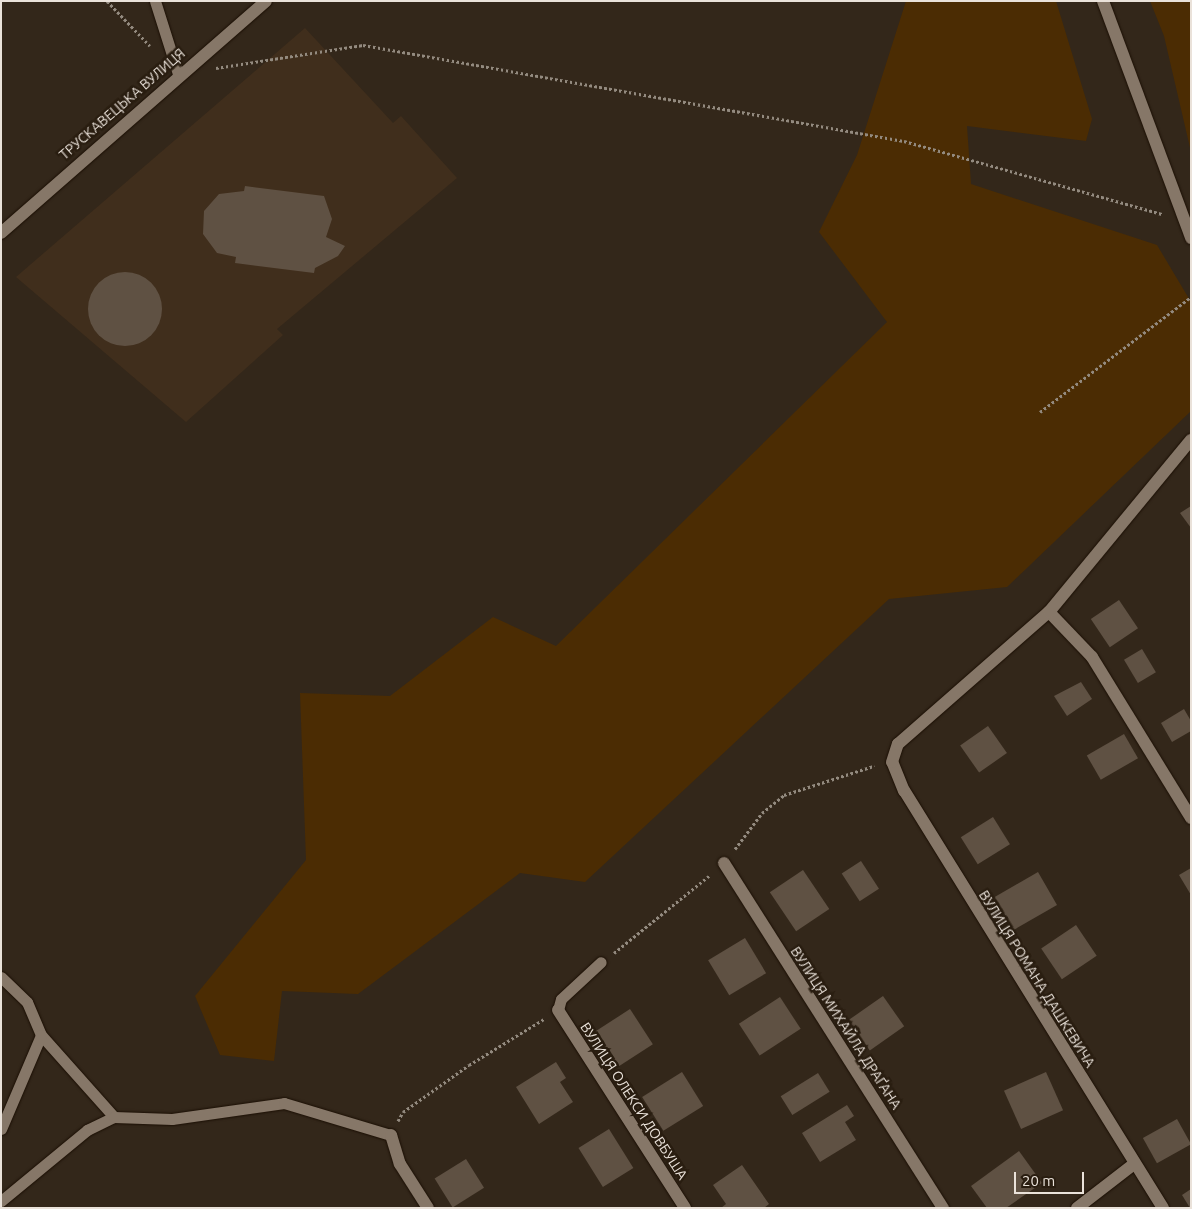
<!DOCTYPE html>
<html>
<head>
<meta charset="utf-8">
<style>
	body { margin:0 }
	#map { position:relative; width:1192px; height:1209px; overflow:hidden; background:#33271a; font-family:Ubuntu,sans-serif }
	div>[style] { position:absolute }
	.built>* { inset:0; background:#402e1c }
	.green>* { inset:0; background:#4b2c03 }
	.building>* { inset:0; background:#5f5143; transform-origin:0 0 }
	.round { border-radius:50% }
	.path>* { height:3px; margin-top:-1.5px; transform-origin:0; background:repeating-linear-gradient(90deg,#938a7f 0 2.5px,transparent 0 5px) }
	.roads { filter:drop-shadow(0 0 1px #1b0f04) drop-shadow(0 0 1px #1b0f04) }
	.lane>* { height:11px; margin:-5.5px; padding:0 5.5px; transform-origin:5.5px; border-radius:5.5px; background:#867768 }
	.street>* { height:12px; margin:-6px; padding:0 6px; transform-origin:6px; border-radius:6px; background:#867768 }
	.secondary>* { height:12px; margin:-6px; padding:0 6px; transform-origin:6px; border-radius:6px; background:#867768 }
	span { translate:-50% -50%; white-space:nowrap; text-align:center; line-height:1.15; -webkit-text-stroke:5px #291d10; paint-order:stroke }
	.street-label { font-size:14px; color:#eae2da }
	.frame { position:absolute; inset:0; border:2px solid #eae2da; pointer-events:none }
	.scale { position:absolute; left:1014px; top:1172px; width:70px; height:22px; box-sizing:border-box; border:2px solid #eae2da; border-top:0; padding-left:6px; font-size:15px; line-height:18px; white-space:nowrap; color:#eae2da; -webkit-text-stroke:4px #291d10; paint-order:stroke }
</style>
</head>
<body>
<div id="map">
	<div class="built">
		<i style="clip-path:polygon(305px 28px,393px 123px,401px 116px,457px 178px,277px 329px,283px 335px,186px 422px,16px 277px)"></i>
	</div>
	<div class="green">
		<i style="clip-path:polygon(906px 1px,1056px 1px,1092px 119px,1086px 141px,967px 126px,971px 184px,1157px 245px,1191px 302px,1191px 411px,1007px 587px,889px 599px,585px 882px,520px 873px,358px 994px,282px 991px,274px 1061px,220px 1055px,195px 996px,306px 860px,300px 693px,390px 696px,493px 617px,556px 646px,887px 322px,819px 232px,857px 155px)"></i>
		<i style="clip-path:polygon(1150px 1px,1191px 1px,1191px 152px,1164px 36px)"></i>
	</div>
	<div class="building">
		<i style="clip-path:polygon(245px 186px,324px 196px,332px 219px,326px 237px,345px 246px,338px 256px,315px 268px,314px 273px,235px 263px,236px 257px,217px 253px,203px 234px,204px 211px,219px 194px,244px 191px)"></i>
		<i class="round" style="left:88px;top:272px;width:74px;height:74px"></i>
		<i style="clip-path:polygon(1191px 506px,1191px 528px,1180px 513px)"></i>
		<i style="left:1119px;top:600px;width:34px;height:34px;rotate:56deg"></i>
		<i style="left:1142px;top:649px;width:27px;height:21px;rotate:59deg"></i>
		<i style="clip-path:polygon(1081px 682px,1092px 699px,1067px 716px,1054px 696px)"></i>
		<i style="clip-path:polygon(1184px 709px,1191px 721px,1191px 731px,1172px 742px,1161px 723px)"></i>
		<i style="left:988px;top:726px;width:33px;height:34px;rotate:55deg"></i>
		<i style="left:1124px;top:734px;width:28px;height:43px;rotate:60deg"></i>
		<i style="left:993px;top:817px;width:32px;height:38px;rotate:58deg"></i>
		<i style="left:861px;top:861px;width:33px;height:23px;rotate:57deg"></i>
		<i style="clip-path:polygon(1191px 868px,1191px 895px,1179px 875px)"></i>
		<i style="left:803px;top:870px;width:47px;height:40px;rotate:56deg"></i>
		<i style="left:1038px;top:872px;width:38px;height:50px;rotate:60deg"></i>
		<i style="left:1076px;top:925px;width:37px;height:42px;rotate:56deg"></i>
		<i style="left:745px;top:938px;width:41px;height:43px;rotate:59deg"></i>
		<i style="left:883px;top:996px;width:37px;height:42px;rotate:55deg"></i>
		<i style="left:780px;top:997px;width:38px;height:49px;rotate:57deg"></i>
		<i style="left:630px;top:1009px;width:42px;height:41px;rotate:57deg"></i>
		<i style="clip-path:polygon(556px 1062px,566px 1078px,560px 1082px,573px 1102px,539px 1124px,516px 1087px)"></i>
		<i style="left:682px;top:1072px;width:40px;height:47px;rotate:58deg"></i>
		<i style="left:1046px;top:1072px;width:42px;height:46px;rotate:66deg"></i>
		<i style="left:818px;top:1073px;width:22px;height:44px;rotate:58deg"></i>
		<i style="clip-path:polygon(847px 1105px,854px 1116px,845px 1122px,856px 1140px,820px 1162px,802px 1133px)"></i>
		<i style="left:1177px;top:1119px;width:29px;height:39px;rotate:61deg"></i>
		<i style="left:609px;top:1129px;width:46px;height:36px;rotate:58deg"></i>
		<i style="clip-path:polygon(1019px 1151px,1042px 1183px,1006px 1208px,987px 1208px,971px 1186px)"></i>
		<i style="left:466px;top:1159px;width:34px;height:37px;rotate:58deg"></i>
		<i style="clip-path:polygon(742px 1165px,769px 1204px,764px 1208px,721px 1208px,726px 1204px,713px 1185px)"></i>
		<i style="clip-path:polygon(1191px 1189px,1191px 1208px,1190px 1208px,1182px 1195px)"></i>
	</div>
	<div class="path">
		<i style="left:107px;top:1px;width:62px;rotate:46.3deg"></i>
		<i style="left:216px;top:68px;width:149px;rotate:-8.9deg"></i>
		<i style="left:363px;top:45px;width:549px;rotate:10.06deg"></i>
		<i style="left:904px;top:141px;width:268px;rotate:15.8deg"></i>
		<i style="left:1040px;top:412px;width:190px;rotate:-37.3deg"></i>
		<i style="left:735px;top:849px;width:45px;rotate:-53.1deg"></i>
		<i style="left:762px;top:813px;width:28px;rotate:-39deg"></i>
		<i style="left:784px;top:795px;width:95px;rotate:-17.9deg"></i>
		<i style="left:614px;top:953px;width:124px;rotate:-39.1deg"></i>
		<i style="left:398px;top:1121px;width:10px;rotate:-61deg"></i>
		<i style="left:403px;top:1112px;width:81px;rotate:-35.5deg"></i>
		<i style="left:469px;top:1065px;width:88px;rotate:-31.5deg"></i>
	</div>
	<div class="roads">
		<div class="lane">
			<i style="left:155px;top:1px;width:77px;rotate:72.5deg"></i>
			<i style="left:1px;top:977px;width:36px;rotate:44deg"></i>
			<i style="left:27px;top:1002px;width:36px;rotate:67deg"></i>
			<i style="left:41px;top:1035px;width:110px;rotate:48.3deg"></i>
			<i style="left:558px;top:1010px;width:11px;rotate:-75deg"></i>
			<i style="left:561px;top:999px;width:54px;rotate:-42.8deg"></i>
			<i style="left:1px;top:1129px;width:102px;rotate:-66.9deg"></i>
			<i style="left:1px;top:1201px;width:112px;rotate:-39.5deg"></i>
			<i style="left:87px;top:1130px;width:30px;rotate:-26deg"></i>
			<i style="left:114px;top:1117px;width:58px;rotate:2deg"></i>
			<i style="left:172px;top:1119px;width:113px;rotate:-8.1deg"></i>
			<i style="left:284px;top:1103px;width:112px;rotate:16.7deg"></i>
		</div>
		<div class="street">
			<i style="left:1103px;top:1px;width:253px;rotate:69.6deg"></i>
			<i style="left:1049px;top:612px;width:62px;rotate:46.3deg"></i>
			<i style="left:1092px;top:657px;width:189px;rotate:58.4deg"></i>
			<i style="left:724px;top:863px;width:409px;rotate:57.6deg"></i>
			<i style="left:558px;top:1010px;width:235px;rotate:57.3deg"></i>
			<i style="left:391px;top:1135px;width:30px;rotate:73deg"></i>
			<i style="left:400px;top:1164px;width:52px;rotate:57.5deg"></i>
			<i style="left:1077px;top:1208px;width:72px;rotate:-37.7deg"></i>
			<i style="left:1163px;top:1208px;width:491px;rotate:-121.8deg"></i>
			<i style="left:904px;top:791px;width:31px;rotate:-112deg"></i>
			<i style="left:892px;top:762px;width:19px;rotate:-72deg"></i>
			<i style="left:898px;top:744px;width:201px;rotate:-41.2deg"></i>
			<i style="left:1049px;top:612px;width:223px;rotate:-50.5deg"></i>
		</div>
		<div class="secondary">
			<i style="left:1px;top:233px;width:352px;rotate:-41.2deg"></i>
		</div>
	</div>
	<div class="street-label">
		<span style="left:122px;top:104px;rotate:-41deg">ТРУСКАВЕЦЬКА ВУЛИЦЯ</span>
		<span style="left:1037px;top:979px;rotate:58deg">ВУЛИЦЯ РОМАНА ДАШКЕВИЧА</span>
		<span style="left:846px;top:1028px;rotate:57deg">ВУЛИЦЯ МИХАЙЛА ДРАҐАНА</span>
		<span style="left:634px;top:1101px;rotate:57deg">ВУЛИЦЯ ОЛЕКСИ ДОВБУША</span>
	</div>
	<div class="frame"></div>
	<div class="scale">20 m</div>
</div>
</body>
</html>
